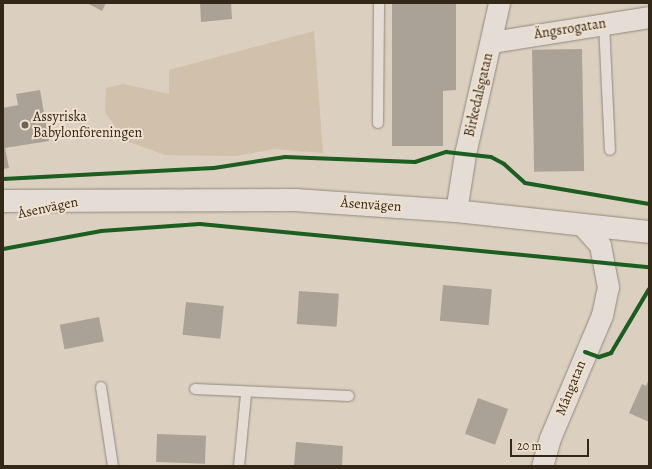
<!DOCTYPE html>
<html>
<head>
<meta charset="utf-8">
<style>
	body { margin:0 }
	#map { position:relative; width:652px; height:469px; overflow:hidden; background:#dbcfbf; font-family:Alegreya,serif }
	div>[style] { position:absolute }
	.green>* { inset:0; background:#d1c0aa }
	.building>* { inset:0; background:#aba297; transform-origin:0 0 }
	.roads { filter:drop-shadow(0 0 1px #91897f) drop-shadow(0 0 1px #91897f) }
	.service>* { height:10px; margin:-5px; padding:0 5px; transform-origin:5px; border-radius:5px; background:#e3ddd5 }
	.minor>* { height:21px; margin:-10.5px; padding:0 10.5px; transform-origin:10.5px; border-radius:10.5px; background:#e3ddd5 }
	.tertiary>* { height:22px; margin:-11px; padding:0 11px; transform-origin:11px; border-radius:11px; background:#e3ddd5 }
	.cycleway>* { height:4px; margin:-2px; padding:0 2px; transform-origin:2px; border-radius:2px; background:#1b5e20 }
	.dots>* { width:11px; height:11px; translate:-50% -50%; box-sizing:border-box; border:2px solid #efe1ce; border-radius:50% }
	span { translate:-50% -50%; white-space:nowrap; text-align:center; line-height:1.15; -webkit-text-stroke:4px #efe1ce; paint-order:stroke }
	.street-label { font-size:14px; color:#332718 }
	.poi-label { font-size:14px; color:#332718 }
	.left { translate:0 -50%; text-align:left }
	.frame { position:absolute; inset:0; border:4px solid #332718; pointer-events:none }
	.scale { position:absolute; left:510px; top:439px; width:79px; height:18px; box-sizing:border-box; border:2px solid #332718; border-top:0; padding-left:5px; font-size:12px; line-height:14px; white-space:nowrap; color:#332718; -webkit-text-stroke:3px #efe1ce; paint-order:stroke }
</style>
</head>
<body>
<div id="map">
	<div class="green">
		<i style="clip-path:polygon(314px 31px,323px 153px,274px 149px,236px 156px,165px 155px,124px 140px,105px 112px,106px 88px,123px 84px,169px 94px,169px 70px)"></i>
	</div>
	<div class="building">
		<i style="clip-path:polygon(87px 3px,106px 3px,102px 11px)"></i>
		<i style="clip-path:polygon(200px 3px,231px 3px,232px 19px,201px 22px)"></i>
		<i style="clip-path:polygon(392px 3px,456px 3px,456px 90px,443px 91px,443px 146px,392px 146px)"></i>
		<i style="left:582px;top:49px;width:122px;height:50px;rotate:89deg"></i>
		<i style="clip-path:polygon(40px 90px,49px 141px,5px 148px,9px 168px,3px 169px,3px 108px,18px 105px,16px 94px)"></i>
		<i style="left:443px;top:285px;width:49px;height:36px;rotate:5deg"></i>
		<i style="left:299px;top:291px;width:40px;height:33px;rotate:4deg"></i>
		<i style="left:186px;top:302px;width:38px;height:33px;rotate:6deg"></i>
		<i style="left:99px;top:317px;width:25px;height:40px;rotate:79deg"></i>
		<i style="clip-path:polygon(649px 379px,649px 422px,629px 413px,642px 384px,646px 386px)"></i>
		<i style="left:478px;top:398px;width:32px;height:38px;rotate:20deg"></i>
		<i style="left:157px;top:434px;width:49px;height:28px;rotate:2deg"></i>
		<i style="clip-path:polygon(296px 442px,343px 446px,342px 466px,294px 466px)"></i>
	</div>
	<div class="roads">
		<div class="service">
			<i style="left:604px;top:24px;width:126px;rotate:87.3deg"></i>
			<i style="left:378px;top:123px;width:120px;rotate:-89.5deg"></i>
			<i style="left:101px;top:387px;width:80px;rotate:81.4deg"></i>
			<i style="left:195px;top:389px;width:154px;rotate:2.6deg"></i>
			<i style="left:239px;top:466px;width:72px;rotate:-84.4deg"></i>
		</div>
		<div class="minor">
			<i style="left:492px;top:42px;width:159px;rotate:-9deg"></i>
			<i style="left:456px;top:211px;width:58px;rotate:-81deg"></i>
			<i style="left:465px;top:154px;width:155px;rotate:-77.3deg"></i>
			<i style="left:542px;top:466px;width:29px;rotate:-74deg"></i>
			<i style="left:550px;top:438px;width:134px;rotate:-67.1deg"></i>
			<i style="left:602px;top:315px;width:29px;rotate:-78deg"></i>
			<i style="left:608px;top:287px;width:43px;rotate:-100.8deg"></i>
			<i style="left:600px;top:245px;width:28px;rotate:-132deg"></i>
		</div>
		<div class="tertiary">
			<i style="left:3px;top:201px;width:292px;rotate:-0.2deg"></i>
			<i style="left:295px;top:200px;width:161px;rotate:3.9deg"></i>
			<i style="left:456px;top:211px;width:194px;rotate:6.2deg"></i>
		</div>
	</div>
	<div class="cycleway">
		<i style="left:3px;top:179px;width:211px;rotate:-3deg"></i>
		<i style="left:214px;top:168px;width:72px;rotate:-8.8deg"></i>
		<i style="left:285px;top:157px;width:130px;rotate:2.2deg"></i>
		<i style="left:415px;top:162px;width:33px;rotate:-18deg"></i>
		<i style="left:446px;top:152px;width:45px;rotate:6.3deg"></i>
		<i style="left:491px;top:157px;width:15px;rotate:28deg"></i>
		<i style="left:504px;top:164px;width:28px;rotate:42deg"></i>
		<i style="left:525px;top:183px;width:126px;rotate:9.6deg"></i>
		<i style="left:3px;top:249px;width:100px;rotate:-10.4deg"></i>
		<i style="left:101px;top:231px;width:99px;rotate:-4deg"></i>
		<i style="left:200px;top:224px;width:451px;rotate:5.5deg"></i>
		<i style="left:585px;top:352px;width:15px;rotate:20deg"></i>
		<i style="left:599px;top:357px;width:13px;rotate:-18deg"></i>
		<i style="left:611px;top:353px;width:74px;rotate:-59.3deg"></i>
	</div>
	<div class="dots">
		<i style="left:25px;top:125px;background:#6e6252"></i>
	</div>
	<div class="street-label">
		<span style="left:570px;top:29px;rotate:-9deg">Ängsrogatan</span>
		<span style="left:479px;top:95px;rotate:-77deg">Birkedalsgatan</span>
		<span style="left:371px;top:205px;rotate:4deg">Åsenvägen</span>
		<span style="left:48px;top:208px;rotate:-12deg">Åsenvägen</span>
		<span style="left:571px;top:388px;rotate:-68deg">Mångatan</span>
	</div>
	<div class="poi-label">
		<span class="left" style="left:33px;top:125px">Assyriska<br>Babylonföreningen</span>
	</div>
	<div class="frame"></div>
	<div class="scale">20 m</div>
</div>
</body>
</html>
